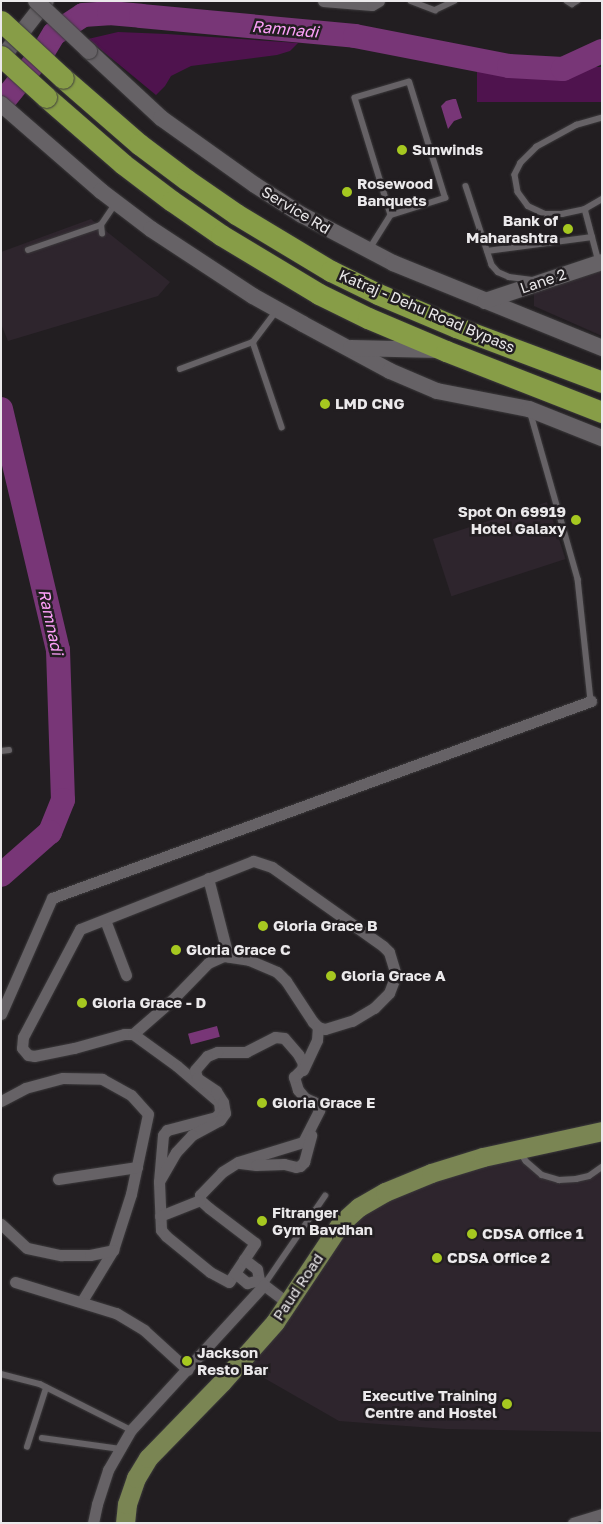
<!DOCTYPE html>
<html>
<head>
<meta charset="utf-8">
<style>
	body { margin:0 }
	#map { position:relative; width:603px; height:1524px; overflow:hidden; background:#221e21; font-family:"Golos Text",sans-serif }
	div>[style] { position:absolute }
	.built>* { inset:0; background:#2e252d; transform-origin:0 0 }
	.green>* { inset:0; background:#4f134e; transform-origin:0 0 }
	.water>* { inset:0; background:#783677; transform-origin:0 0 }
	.river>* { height:24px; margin:-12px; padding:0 12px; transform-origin:12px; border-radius:12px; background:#783677 }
	.roads { filter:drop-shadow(0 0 1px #3c3a3c) drop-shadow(0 0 1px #3c3a3c) }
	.lane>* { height:5.5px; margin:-2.75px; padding:0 2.75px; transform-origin:2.75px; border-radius:2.75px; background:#666266 }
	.street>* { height:11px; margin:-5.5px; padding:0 5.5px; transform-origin:5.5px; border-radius:5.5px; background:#666266 }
	.secondary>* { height:16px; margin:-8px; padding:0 8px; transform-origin:8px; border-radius:8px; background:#666266 }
	.primary>* { height:19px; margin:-9.5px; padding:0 9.5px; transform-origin:9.5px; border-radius:9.5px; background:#7a8553 }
	.highway>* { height:21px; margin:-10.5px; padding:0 10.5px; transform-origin:10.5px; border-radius:10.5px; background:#879d47 }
	.bridges { filter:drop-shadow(0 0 1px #3c3a3c) drop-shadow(0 0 1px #3c3a3c) }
	.secondary-bridge>* { height:16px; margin:-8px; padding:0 8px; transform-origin:8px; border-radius:8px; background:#666266 }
	.highway-bridge>* { height:21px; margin:-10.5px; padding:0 10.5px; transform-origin:10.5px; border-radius:10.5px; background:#879d47 }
	.dots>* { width:14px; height:14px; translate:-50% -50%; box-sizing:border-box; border:2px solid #221e21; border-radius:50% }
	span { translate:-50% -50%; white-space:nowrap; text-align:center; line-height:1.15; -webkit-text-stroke:5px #221e21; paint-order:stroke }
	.poi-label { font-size:15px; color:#ebe9eb; font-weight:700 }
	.left { translate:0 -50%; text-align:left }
	.right { translate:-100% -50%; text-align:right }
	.street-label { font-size:15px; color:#ebe9eb }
	.water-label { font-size:16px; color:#fda0f9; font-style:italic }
	.frame { position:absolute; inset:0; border:2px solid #ebe9eb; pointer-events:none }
</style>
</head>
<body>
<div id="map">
	<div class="built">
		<i style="clip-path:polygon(91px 219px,170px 282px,158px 296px,8px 341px,1px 324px,1px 252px)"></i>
		<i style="clip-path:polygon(602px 270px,602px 336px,534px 306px,534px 293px)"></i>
		<i style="left:547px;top:502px;width:60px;height:120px;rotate:72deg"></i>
		<i style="clip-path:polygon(518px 1150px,542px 1175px,559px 1180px,589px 1176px,602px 1165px,602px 1432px,446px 1429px,339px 1421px,238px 1363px,359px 1207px)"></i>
	</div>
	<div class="green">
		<i style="clip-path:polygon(118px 32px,167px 34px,298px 43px,290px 51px,277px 55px,191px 66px,171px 76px,165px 86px,156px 95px,88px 39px)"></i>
		<i style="left:602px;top:67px;width:35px;height:125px;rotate:90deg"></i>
	</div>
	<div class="water">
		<i style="clip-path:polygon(453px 99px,456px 99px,462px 118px,454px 121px,448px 129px,441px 106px,446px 101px)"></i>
		<i style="left:217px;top:1026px;width:11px;height:30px;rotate:75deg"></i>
	</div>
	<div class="river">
		<i style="left:1px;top:104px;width:67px;rotate:-51.1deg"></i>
		<i style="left:43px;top:52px;width:21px;rotate:-59deg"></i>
		<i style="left:54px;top:34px;width:35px;rotate:-33deg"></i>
		<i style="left:83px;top:15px;width:26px;rotate:-4deg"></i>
		<i style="left:109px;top:13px;width:32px;rotate:5deg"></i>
		<i style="left:141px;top:16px;width:215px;rotate:5.3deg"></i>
		<i style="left:355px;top:36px;width:157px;rotate:11deg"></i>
		<i style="left:509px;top:66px;width:54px;rotate:3.2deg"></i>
		<i style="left:563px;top:69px;width:43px;rotate:-24.8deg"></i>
		<i style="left:1px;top:409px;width:248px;rotate:76.7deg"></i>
		<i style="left:58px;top:650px;width:150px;rotate:88.1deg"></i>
		<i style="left:63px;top:800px;width:35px;rotate:112deg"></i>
		<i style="left:50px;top:832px;width:65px;rotate:138.7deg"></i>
	</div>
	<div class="roads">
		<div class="lane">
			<i style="left:411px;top:1px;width:26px;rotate:21deg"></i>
			<i style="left:435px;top:10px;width:21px;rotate:-25deg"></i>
			<i style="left:567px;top:1px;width:6px;rotate:31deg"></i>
			<i style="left:572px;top:4px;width:6px;rotate:-31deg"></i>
			<i style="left:602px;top:118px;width:26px;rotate:164deg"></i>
			<i style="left:577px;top:125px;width:46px;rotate:151.2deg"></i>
			<i style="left:537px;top:147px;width:23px;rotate:135deg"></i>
			<i style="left:521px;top:163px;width:13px;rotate:117deg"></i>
			<i style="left:515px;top:175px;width:17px;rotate:80deg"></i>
			<i style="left:518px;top:192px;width:17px;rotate:54deg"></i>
			<i style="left:528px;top:206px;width:19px;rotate:25deg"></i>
			<i style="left:545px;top:214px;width:17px"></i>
			<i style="left:562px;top:214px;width:24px;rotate:-12deg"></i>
			<i style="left:585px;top:209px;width:20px;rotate:-30deg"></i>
			<i style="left:466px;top:186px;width:83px;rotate:71.8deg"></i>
			<i style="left:492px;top:265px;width:9px;rotate:49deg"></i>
			<i style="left:498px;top:272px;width:12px;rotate:24deg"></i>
			<i style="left:509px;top:277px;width:23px;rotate:7deg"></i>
			<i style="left:585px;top:209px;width:55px;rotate:75.2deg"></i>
			<i style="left:102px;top:234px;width:9px;rotate:-96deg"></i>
			<i style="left:101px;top:225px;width:25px;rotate:-56deg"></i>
			<i style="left:370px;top:248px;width:39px;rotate:-58deg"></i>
			<i style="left:391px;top:215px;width:57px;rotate:-17.5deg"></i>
			<i style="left:445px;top:198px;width:121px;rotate:-107.2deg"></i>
			<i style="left:409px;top:82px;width:56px;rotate:163.5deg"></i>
			<i style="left:355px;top:98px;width:122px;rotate:72.9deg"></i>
			<i style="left:28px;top:250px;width:77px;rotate:-18.9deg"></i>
			<i style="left:487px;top:251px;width:106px;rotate:-7.6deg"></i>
			<i style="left:253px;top:342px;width:90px;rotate:71.2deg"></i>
			<i style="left:180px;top:369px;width:78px;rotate:-20.3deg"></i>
			<i style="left:253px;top:342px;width:38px;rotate:-53deg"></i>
			<i style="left:531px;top:414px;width:172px;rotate:74.1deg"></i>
			<i style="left:578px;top:579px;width:123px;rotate:83.9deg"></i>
			<i style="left:1px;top:751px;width:8px;rotate:-7deg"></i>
			<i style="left:520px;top:1152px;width:11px;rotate:56deg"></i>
			<i style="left:526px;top:1161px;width:21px;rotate:41deg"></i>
			<i style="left:542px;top:1175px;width:18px;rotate:16deg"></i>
			<i style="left:559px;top:1180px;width:17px;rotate:-3deg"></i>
			<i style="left:576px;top:1179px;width:13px;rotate:-13deg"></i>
			<i style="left:589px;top:1176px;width:16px;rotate:-35deg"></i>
			<i style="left:264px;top:1285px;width:108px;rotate:-55.6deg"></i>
			<i style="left:1px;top:1374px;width:40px;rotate:14.4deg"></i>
			<i style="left:40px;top:1384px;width:102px;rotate:26.8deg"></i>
			<i style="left:42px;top:1438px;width:79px;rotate:8deg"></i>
			<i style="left:27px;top:1447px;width:62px;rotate:-72.1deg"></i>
		</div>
		<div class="street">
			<i style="left:323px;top:1px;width:49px;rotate:4.7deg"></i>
			<i style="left:372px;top:5px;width:8px;rotate:-30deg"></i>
			<i style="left:208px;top:878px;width:81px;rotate:75.6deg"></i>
			<i style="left:105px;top:920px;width:59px;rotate:69.1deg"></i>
			<i style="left:1px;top:1014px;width:127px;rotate:-66.3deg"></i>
			<i style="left:52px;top:898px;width:574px;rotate:-20.08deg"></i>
			<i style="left:133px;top:1034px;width:52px;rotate:-41.1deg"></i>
			<i style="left:172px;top:1000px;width:52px;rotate:-45.8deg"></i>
			<i style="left:208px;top:963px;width:17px;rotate:-24deg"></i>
			<i style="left:224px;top:956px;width:25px;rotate:9deg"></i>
			<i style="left:249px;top:960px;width:30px;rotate:23deg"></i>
			<i style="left:277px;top:972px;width:13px;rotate:45deg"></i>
			<i style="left:286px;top:981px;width:49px;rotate:56.6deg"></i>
			<i style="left:313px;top:1022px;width:7px;rotate:45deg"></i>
			<i style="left:318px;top:1027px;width:7px;rotate:16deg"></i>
			<i style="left:325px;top:1029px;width:28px;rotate:-17deg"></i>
			<i style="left:352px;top:1021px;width:26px;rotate:-31deg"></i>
			<i style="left:374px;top:1008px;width:21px;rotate:-45deg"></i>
			<i style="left:389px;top:993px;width:19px;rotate:-69deg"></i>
			<i style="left:396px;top:975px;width:24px;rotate:-107deg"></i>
			<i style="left:389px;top:952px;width:8px;rotate:-135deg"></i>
			<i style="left:383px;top:946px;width:136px;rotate:-144.6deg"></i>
			<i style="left:272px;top:867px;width:20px;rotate:-162deg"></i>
			<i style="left:253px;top:861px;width:186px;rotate:158.5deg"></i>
			<i style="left:80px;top:929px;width:122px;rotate:117.8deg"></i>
			<i style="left:23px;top:1037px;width:11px;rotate:95deg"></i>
			<i style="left:22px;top:1048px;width:9px;rotate:49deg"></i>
			<i style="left:28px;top:1055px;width:6px;rotate:9deg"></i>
			<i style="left:34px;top:1056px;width:41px;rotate:-11.3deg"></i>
			<i style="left:74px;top:1048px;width:52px;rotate:-15.6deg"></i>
			<i style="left:124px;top:1034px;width:9px"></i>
			<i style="left:133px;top:1034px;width:54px;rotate:36deg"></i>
			<i style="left:177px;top:1066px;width:55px;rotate:40.6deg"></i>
			<i style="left:219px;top:1102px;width:10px;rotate:84deg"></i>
			<i style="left:220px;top:1112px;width:6px;rotate:129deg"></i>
			<i style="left:216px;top:1117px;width:51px;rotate:165.1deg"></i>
			<i style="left:167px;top:1130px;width:6px;rotate:129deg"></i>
			<i style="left:163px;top:1135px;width:47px;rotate:94.9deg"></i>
			<i style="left:159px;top:1182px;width:48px;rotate:87.6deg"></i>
			<i style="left:161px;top:1230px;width:8px;rotate:50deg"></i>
			<i style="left:166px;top:1236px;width:57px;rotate:39.3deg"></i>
			<i style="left:210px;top:1272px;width:21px;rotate:28deg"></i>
			<i style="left:229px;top:1282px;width:47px;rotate:-56.3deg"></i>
			<i style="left:255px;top:1243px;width:58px;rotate:-142.7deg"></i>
			<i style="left:209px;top:1208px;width:12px;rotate:-138deg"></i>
			<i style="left:200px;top:1200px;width:5px;rotate:-90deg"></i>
			<i style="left:200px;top:1195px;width:32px;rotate:-46deg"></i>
			<i style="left:222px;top:1172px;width:19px;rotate:-32deg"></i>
			<i style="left:238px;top:1162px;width:68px;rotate:-17.1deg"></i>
			<i style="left:303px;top:1142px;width:36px;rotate:-63deg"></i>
			<i style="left:319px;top:1110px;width:9px;rotate:-122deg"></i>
			<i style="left:314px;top:1102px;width:10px;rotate:-156deg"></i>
			<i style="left:305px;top:1098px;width:11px;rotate:-131deg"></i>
			<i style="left:298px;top:1090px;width:14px;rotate:-107deg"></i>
			<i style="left:294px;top:1077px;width:11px;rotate:-45deg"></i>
			<i style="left:302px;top:1069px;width:6px;rotate:-81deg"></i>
			<i style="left:303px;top:1063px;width:10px;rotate:-119deg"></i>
			<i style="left:298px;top:1054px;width:21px;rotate:-131deg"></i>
			<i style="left:284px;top:1038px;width:9px;rotate:-174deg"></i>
			<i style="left:275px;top:1037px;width:33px;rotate:153deg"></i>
			<i style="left:246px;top:1052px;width:29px;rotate:180deg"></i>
			<i style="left:217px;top:1052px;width:11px;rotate:158deg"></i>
			<i style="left:207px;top:1056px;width:18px;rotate:131deg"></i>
			<i style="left:195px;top:1070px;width:8px;rotate:76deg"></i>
			<i style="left:197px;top:1078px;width:23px;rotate:34deg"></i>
			<i style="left:216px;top:1091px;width:13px;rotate:58deg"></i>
			<i style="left:223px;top:1102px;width:11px;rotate:80deg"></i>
			<i style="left:225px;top:1113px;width:9px;rotate:126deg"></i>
			<i style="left:220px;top:1120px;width:32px;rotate:152deg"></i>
			<i style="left:192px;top:1135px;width:23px;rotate:133deg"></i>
			<i style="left:176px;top:1152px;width:34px;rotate:120deg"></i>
			<i style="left:303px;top:1070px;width:33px;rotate:-65deg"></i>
			<i style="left:317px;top:1040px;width:13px;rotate:-86deg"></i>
			<i style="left:1px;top:1101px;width:27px;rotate:-28deg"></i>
			<i style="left:25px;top:1088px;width:39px;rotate:-15deg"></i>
			<i style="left:63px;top:1078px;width:39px;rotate:1deg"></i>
			<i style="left:102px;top:1079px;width:33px;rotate:29deg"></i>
			<i style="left:131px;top:1095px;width:25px;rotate:48deg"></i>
			<i style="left:148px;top:1114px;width:82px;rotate:102deg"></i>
			<i style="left:131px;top:1194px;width:59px;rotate:107.8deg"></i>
			<i style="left:113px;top:1250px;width:60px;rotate:121.3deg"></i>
			<i style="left:240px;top:1163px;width:16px;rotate:7deg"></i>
			<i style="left:256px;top:1165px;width:28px;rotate:-2deg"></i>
			<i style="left:284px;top:1164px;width:12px;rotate:14deg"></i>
			<i style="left:296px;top:1167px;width:4px;rotate:-14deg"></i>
			<i style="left:300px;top:1166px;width:6px;rotate:-45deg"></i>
			<i style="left:304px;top:1162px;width:28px;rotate:-75deg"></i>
			<i style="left:58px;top:1179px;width:80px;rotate:-8.6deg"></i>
			<i style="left:160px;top:1216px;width:43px;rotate:-21.8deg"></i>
			<i style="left:1px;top:1224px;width:35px;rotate:43deg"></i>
			<i style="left:27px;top:1248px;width:35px;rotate:12deg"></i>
			<i style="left:61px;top:1255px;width:29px"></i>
			<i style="left:90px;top:1255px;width:24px;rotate:-12deg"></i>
			<i style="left:244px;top:1259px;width:16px;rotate:38deg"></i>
			<i style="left:257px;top:1269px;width:11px;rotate:80deg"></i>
			<i style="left:259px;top:1280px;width:7px;rotate:45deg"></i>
			<i style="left:264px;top:1285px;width:30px;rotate:37deg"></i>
			<i style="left:235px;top:1273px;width:16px;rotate:40deg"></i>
			<i style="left:247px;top:1283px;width:12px;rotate:-14deg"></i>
			<i style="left:15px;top:1282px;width:106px;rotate:17.1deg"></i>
			<i style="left:116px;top:1313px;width:33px;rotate:31deg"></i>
			<i style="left:144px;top:1330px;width:59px;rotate:42.3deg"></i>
			<i style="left:93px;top:1523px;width:19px;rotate:-78deg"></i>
			<i style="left:97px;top:1504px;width:36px;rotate:-72deg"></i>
			<i style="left:108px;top:1470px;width:46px;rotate:-60.1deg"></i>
			<i style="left:131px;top:1430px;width:197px;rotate:-47.5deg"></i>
			<i style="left:573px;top:1523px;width:30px;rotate:-17deg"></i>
		</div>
		<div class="secondary">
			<i style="left:89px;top:51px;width:98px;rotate:42.9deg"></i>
			<i style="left:161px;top:118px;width:115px;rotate:35.5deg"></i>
			<i style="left:255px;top:185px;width:56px;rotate:32.6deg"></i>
			<i style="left:302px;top:215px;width:103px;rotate:27.8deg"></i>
			<i style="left:393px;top:263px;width:226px;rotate:22.1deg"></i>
			<i style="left:1px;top:59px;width:73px;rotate:-52.2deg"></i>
			<i style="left:1px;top:104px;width:133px;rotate:41deg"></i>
			<i style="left:101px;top:191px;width:63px;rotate:37.2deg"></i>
			<i style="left:151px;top:229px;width:122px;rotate:33.3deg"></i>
			<i style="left:253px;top:296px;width:57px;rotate:29.2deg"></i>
			<i style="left:303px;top:324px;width:99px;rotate:28.4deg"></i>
			<i style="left:390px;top:371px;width:51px;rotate:23.1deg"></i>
			<i style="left:437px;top:391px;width:94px;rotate:11.1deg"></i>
			<i style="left:529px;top:409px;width:79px;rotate:21.7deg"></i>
			<i style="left:485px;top:301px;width:123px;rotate:-18.4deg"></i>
			<i style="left:351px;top:348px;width:88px;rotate:1.3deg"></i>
		</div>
		<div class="primary">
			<i style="left:125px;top:1523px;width:19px;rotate:-84deg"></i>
			<i style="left:127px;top:1504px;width:28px;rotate:-71deg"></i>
			<i style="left:136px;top:1478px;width:23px;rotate:-59deg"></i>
			<i style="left:148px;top:1458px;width:106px;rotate:-45.8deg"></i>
			<i style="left:222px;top:1382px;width:80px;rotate:-48.5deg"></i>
			<i style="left:275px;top:1322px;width:118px;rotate:-56.4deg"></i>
			<i style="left:340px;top:1224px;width:25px;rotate:-42deg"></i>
			<i style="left:359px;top:1207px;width:30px;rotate:-30deg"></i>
			<i style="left:385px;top:1192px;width:50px;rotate:-22.4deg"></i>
			<i style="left:431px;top:1173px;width:54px;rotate:-17.1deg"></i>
			<i style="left:483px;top:1157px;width:122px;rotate:-12.3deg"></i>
		</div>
		<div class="highway">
			<i style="left:63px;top:78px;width:101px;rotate:41deg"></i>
			<i style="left:139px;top:144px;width:60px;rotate:36.9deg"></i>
			<i style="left:187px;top:180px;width:60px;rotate:34.8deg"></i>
			<i style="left:236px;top:214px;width:111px;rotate:31deg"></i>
			<i style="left:331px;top:271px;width:52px;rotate:26.1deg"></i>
			<i style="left:378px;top:294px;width:85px;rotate:22.9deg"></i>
			<i style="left:456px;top:327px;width:156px;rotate:20.6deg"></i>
			<i style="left:46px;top:97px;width:102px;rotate:41deg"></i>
			<i style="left:123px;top:164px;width:61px;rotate:37.1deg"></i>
			<i style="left:172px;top:201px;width:60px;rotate:34.8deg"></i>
			<i style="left:221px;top:235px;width:114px;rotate:31deg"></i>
			<i style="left:319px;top:294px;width:55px;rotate:26.1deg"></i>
			<i style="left:368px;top:318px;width:85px;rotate:22.9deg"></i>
			<i style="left:446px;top:351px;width:168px;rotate:21.4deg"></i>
		</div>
	</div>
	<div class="bridges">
		<div class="secondary-bridge">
			<i style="left:36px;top:1px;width:73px;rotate:43.3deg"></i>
		</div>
		<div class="highway-bridge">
			<i style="left:1px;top:21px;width:84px;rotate:42.6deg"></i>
			<i style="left:1px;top:56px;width:61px;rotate:42.3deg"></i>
		</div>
	</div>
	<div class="dots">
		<i style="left:402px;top:150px;background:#a6c820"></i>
		<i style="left:347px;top:192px;background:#a6c820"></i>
		<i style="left:568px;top:229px;background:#a6c820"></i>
		<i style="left:325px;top:404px;background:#a6c820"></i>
		<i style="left:576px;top:520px;background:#a6c820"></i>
		<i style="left:263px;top:926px;background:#a6c820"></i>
		<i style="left:176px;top:950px;background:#a6c820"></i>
		<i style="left:331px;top:976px;background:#a6c820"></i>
		<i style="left:82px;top:1003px;background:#a6c820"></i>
		<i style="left:262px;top:1103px;background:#a6c820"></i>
		<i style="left:262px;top:1221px;background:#a6c820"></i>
		<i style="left:472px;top:1234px;background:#a6c820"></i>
		<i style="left:437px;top:1258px;background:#a6c820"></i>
		<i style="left:187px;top:1361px;background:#a6c820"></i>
		<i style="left:507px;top:1404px;background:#a6c820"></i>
	</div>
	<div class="poi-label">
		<span class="left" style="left:412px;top:150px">Sunwinds</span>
		<span class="left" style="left:357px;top:192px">Rosewood<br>Banquets</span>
		<span class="right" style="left:558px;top:229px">Bank of<br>Maharashtra</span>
		<span class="left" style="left:335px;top:404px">LMD CNG</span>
		<span class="right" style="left:566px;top:520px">Spot On 69919<br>Hotel Galaxy</span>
		<span class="left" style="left:273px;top:926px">Gloria Grace B</span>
		<span class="left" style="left:186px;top:950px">Gloria Grace C</span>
		<span class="left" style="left:341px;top:976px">Gloria Grace A</span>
		<span class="left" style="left:92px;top:1003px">Gloria Grace - D</span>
		<span class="left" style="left:272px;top:1103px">Gloria Grace E</span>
		<span class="left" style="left:272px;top:1221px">Fitranger<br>Gym Bavdhan</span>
		<span class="left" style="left:482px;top:1234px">CDSA Office 1</span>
		<span class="left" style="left:447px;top:1258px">CDSA Office 2</span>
		<span class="left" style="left:197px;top:1361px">Jackson<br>Resto Bar</span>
		<span class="right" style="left:497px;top:1404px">Executive Training<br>Centre and Hostel</span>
	</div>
	<div class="street-label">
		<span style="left:296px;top:210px;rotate:31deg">Service Rd</span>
		<span style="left:543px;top:281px;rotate:-19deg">Lane 2</span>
		<span style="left:427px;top:311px;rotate:23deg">Katraj - Dehu Road Bypass</span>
		<span style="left:298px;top:1287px;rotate:-56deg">Paud Road</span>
	</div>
	<div class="water-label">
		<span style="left:285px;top:29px;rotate:5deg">Ramnadi</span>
		<span style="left:51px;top:622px;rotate:78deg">Ramnadi</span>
	</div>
	<div class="frame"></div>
</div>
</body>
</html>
